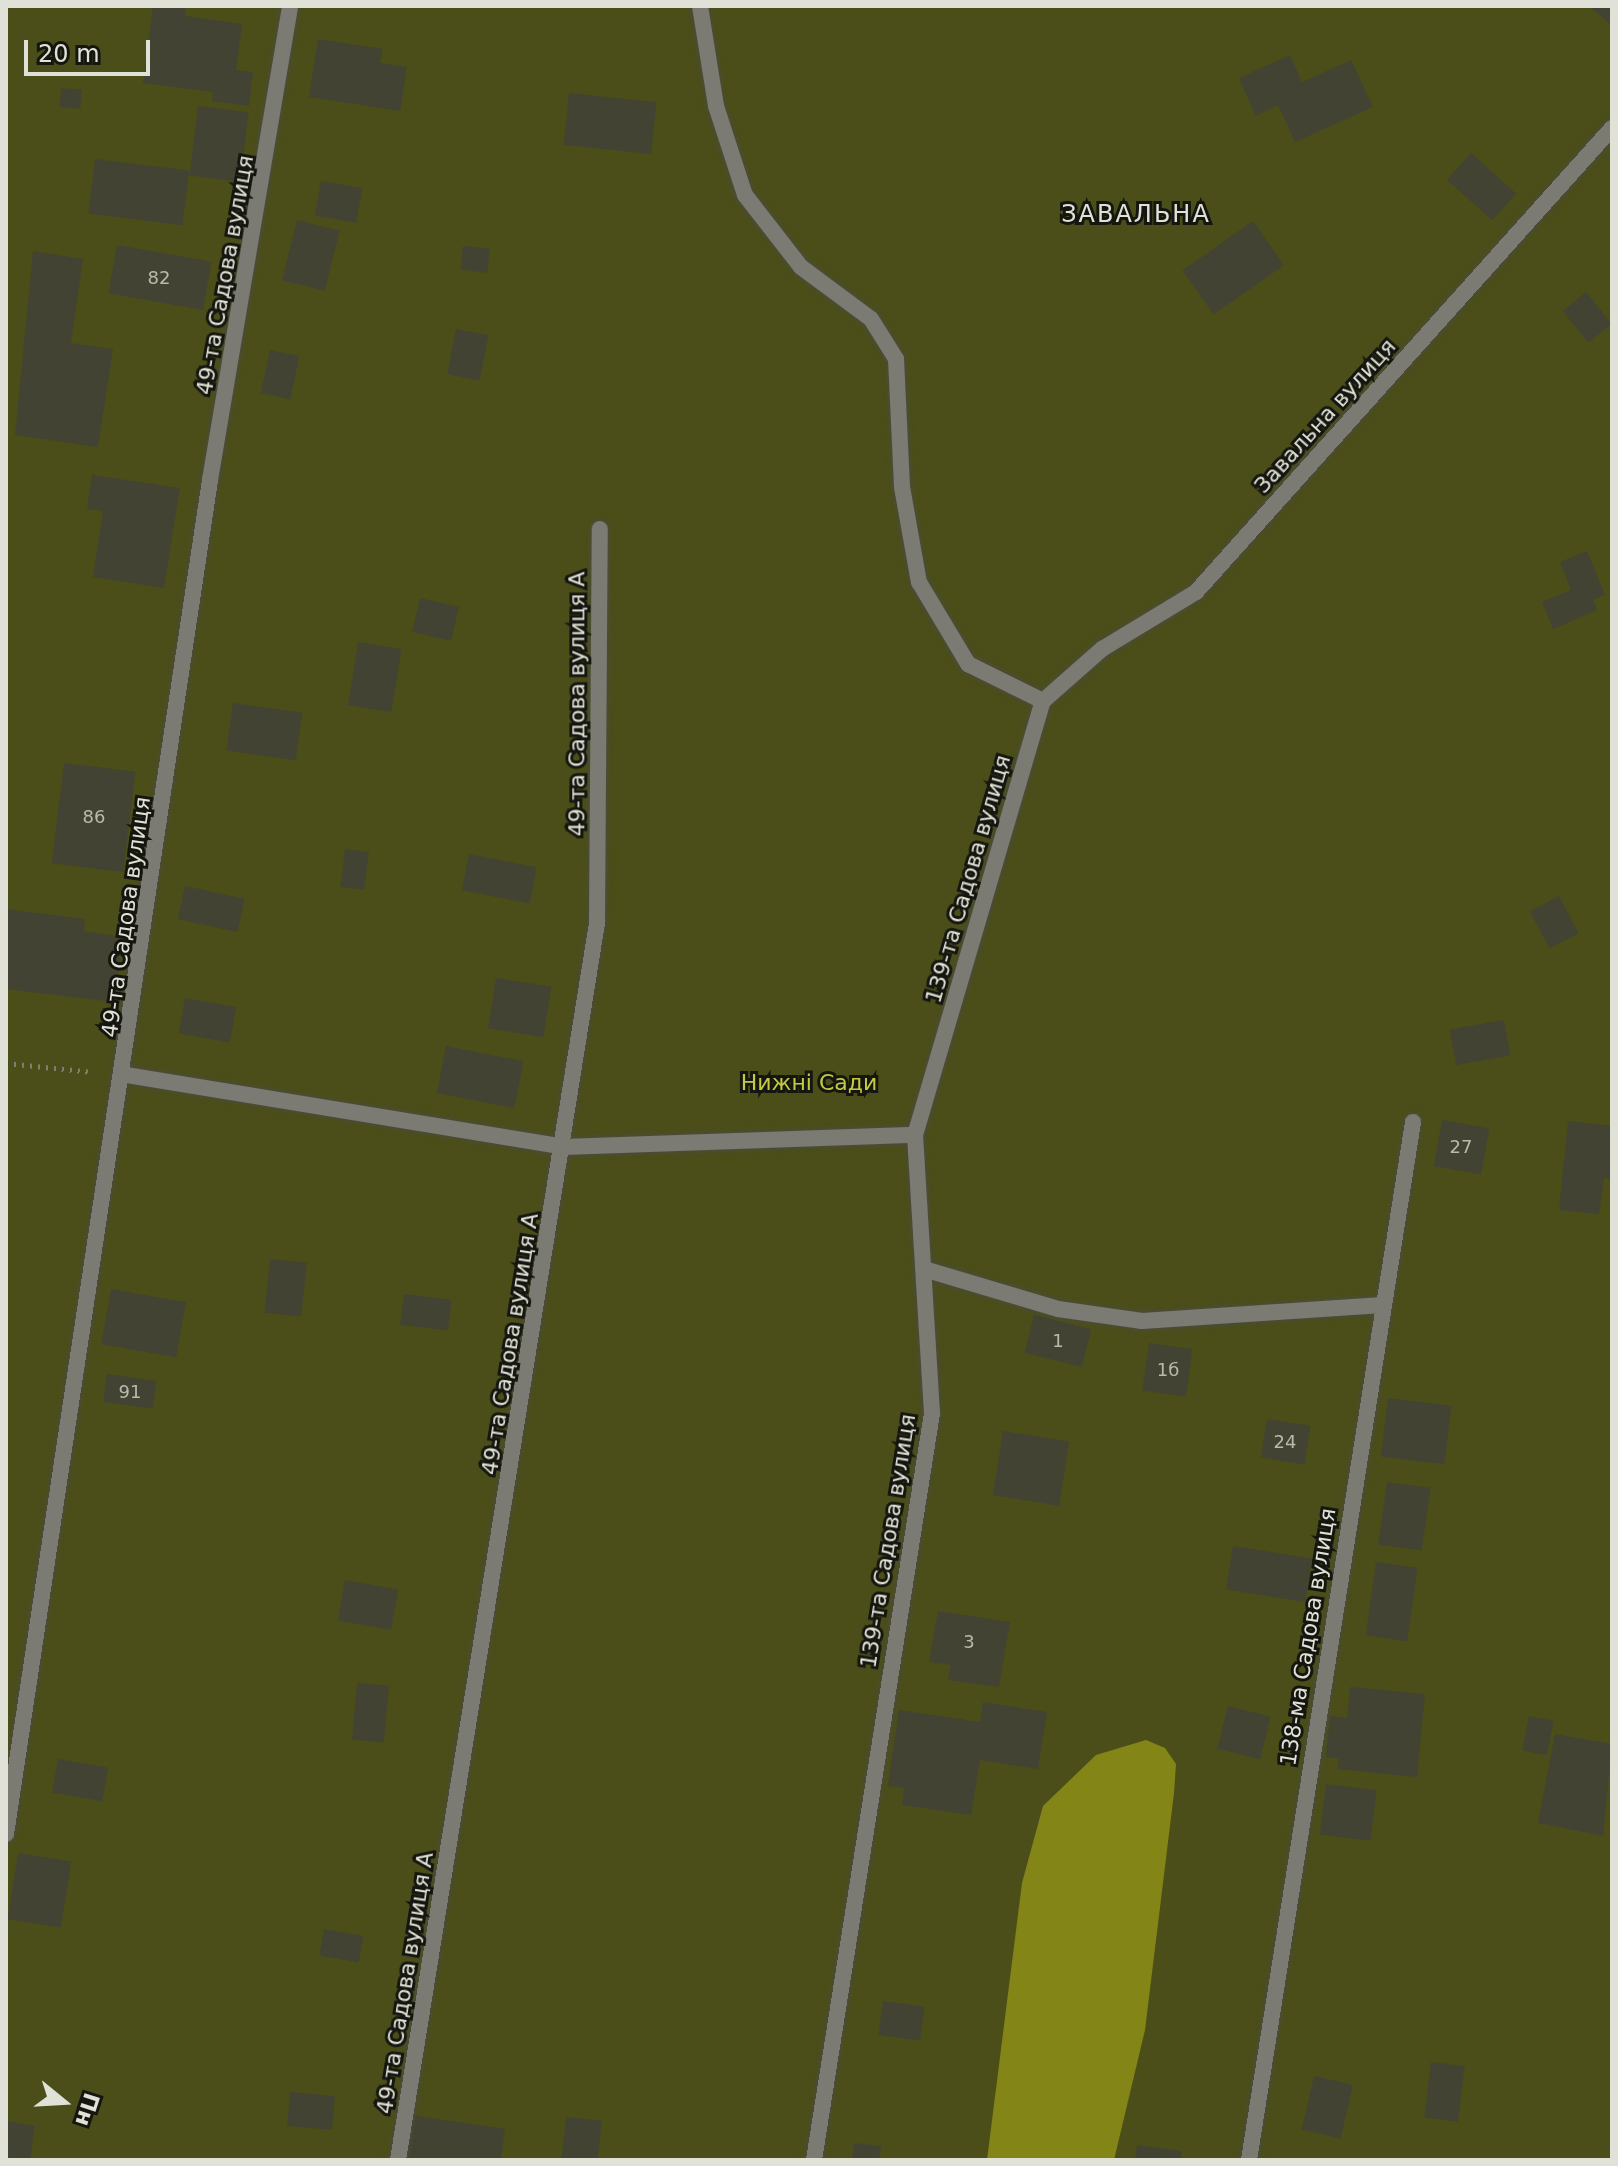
<!DOCTYPE html>
<html>
<head>
<meta charset="utf-8">
<style>
	body { margin:0 }
	#map { position:relative; width:1618px; height:2166px; overflow:hidden; background:#2d2f1e; font-family:"DejaVu Sans",sans-serif }
	div>[style] { position:absolute }
	.green>* { inset:0; background:#4c4e19; transform-origin:0 0 }
	.water>* { inset:0; background:#838616 }
	.building>* { inset:0; background:#424332; transform-origin:0 0 }
	.path>* { height:5px; margin-top:-2.5px; transform-origin:0; background:repeating-linear-gradient(90deg,#7d7f70 0 2px,transparent 0 8px) }
	.roads { filter:drop-shadow(0 0 2px #4a4c3c) drop-shadow(0 0 2px #4a4c3c) }
	.minor>* { height:16px; margin:-8px; padding:0 8px; transform-origin:8px; border-radius:8px; background:#7b7b73 }
	span { translate:-50% -50%; white-space:nowrap; text-align:center; line-height:1.15; -webkit-text-stroke:6px #15160f; paint-order:stroke }
	.number-label { font-size:18px; color:#b9baae }
	.number-label span { -webkit-text-stroke-width:0 }
	.street-label { font-size:22px; color:#e1e2d7 }
	.park-label { font-size:22px; color:#c4c940 }
	.neighbourhood-label { font-size:24px; color:#e1e2d7; letter-spacing:2px }
	.frame { position:absolute; inset:0; border:8px solid #e1e2d7; pointer-events:none }
	.north { position:absolute; left:24px; top:2062px; width:80px; height:80px; -webkit-text-stroke:6px #15160f; paint-order:stroke; rotate:108deg; font-size:22px; font-weight:700; line-height:32px; text-align:center; color:#e1e2d7 }
	.north::after { content:''; display:block; margin:auto; width:28px; height:36px; background:#e1e2d7; clip-path:polygon(50% 0,100% 100%,50% 72%,0 100%) }
	.scale { position:absolute; left:24px; top:40px; width:126px; height:36px; box-sizing:border-box; border:4px solid #e1e2d7; border-top:0; padding-left:10px; font-size:24px; line-height:28px; white-space:nowrap; color:#e1e2d7; -webkit-text-stroke:6px #15160f; paint-order:stroke }
</style>
</head>
<body>
<div id="map">
	<div class="green">
		<i style="left:6px;top:6px;width:1606px;height:2154px"></i>
	</div>
	<div class="water">
		<i style="clip-path:polygon(1146px 1740px,1165px 1748px,1176px 1764px,1174px 1793px,1145px 2030px,1114px 2160px,987px 2160px,1022px 1883px,1043px 1806px,1096px 1755px)"></i>
	</div>
	<div class="building">
		<i style="clip-path:polygon(153px 6px,186px 7px,185px 16px,242px 24px,236px 70px,253px 72px,249px 106px,212px 101px,213px 92px,143px 83px)"></i>
		<i style="clip-path:polygon(1589px 6px,1612px 6px,1612px 26px)"></i>
		<i style="clip-path:polygon(318px 39px,383px 49px,380px 63px,407px 67px,400px 111px,309px 97px)"></i>
		<i style="clip-path:polygon(1290px 55px,1302px 82px,1351px 60px,1373px 107px,1295px 142px,1278px 105px,1256px 116px,1239px 78px)"></i>
		<i style="left:61px;top:88px;width:21px;height:19px;rotate:5deg"></i>
		<i style="left:569px;top:93px;width:88px;height:52px;rotate:6deg"></i>
		<i style="left:198px;top:106px;width:51px;height:70px;rotate:7deg"></i>
		<i style="left:1471px;top:153px;width:61px;height:36px;rotate:42deg"></i>
		<i style="left:95px;top:159px;width:95px;height:55px;rotate:7deg"></i>
		<i style="left:321px;top:181px;width:42px;height:35px;rotate:10deg"></i>
		<i style="left:297px;top:220px;width:44px;height:62px;rotate:14deg"></i>
		<i style="left:1253px;top:221px;width:54px;height:86px;rotate:55deg"></i>
		<i style="left:117px;top:245px;width:96px;height:49px;rotate:10deg"></i>
		<i style="left:463px;top:246px;width:27px;height:24px;rotate:6deg"></i>
		<i style="clip-path:polygon(33px 251px,83px 259px,71px 343px,113px 349px,98px 447px,15px 435px)"></i>
		<i style="left:1586px;top:292px;width:41px;height:30px;rotate:51deg"></i>
		<i style="left:456px;top:329px;width:33px;height:46px;rotate:11deg"></i>
		<i style="left:270px;top:350px;width:30px;height:44px;rotate:12deg"></i>
		<i style="clip-path:polygon(92px 475px,180px 488px,164px 588px,93px 577px,103px 511px,87px 509px)"></i>
		<i style="clip-path:polygon(1587px 551px,1605px 595px,1593px 600px,1597px 610px,1553px 629px,1542px 602px,1571px 590px,1560px 562px)"></i>
		<i style="left:420px;top:598px;width:40px;height:35px;rotate:13deg"></i>
		<i style="left:358px;top:642px;width:44px;height:64px;rotate:9deg"></i>
		<i style="left:233px;top:703px;width:70px;height:48px;rotate:8deg"></i>
		<i style="left:64px;top:763px;width:72px;height:101px;rotate:7deg"></i>
		<i style="left:345px;top:849px;width:24px;height:38px;rotate:7deg"></i>
		<i style="left:469px;top:854px;width:69px;height:37px;rotate:11deg"></i>
		<i style="left:185px;top:886px;width:61px;height:34px;rotate:12deg"></i>
		<i style="left:1559px;top:896px;width:42px;height:33px;rotate:62deg"></i>
		<i style="clip-path:polygon(6px 909px,85px 919px,84px 931px,123px 937px,114px 1002px,6px 989px)"></i>
		<i style="left:496px;top:978px;width:56px;height:51px;rotate:9deg"></i>
		<i style="left:185px;top:998px;width:52px;height:36px;rotate:10deg"></i>
		<i style="left:1504px;top:1020px;width:36px;height:55px;rotate:80deg"></i>
		<i style="left:446px;top:1046px;width:79px;height:48px;rotate:11deg"></i>
		<i style="left:1442px;top:1120px;width:48px;height:47px;rotate:10deg"></i>
		<i style="clip-path:polygon(1568px 1121px,1612px 1126px,1612px 1179px,1604px 1178px,1599px 1214px,1559px 1210px)"></i>
		<i style="left:270px;top:1259px;width:37px;height:54px;rotate:6deg"></i>
		<i style="left:111px;top:1289px;width:76px;height:56px;rotate:10deg"></i>
		<i style="left:404px;top:1294px;width:48px;height:31px;rotate:7deg"></i>
		<i style="left:1034px;top:1315px;width:59px;height:39px;rotate:14deg"></i>
		<i style="left:1149px;top:1343px;width:44px;height:48px;rotate:8deg"></i>
		<i style="left:107px;top:1374px;width:50px;height:28px;rotate:8deg"></i>
		<i style="left:1388px;top:1398px;width:64px;height:59px;rotate:7deg"></i>
		<i style="left:1267px;top:1419px;width:44px;height:39px;rotate:9deg"></i>
		<i style="left:1003px;top:1431px;width:67px;height:65px;rotate:9deg"></i>
		<i style="left:1387px;top:1482px;width:44px;height:63px;rotate:8deg"></i>
		<i style="left:1233px;top:1546px;width:80px;height:44px;rotate:9deg"></i>
		<i style="left:1376px;top:1562px;width:42px;height:74px;rotate:8deg"></i>
		<i style="left:345px;top:1580px;width:54px;height:41px;rotate:10deg"></i>
		<i style="clip-path:polygon(938px 1611px,1010px 1622px,999px 1687px,948px 1680px,951px 1665px,929px 1662px)"></i>
		<i style="left:357px;top:1683px;width:32px;height:57px;rotate:5deg"></i>
		<i style="clip-path:polygon(1350px 1687px,1425px 1694px,1417px 1777px,1337px 1769px,1339px 1759px,1326px 1757px,1330px 1716px,1347px 1718px)"></i>
		<i style="clip-path:polygon(983px 1702px,1047px 1712px,1038px 1769px,980px 1760px,971px 1815px,902px 1805px,904px 1788px,888px 1786px,899px 1710px,980px 1722px)"></i>
		<i style="left:1228px;top:1706px;width:44px;height:44px;rotate:14deg"></i>
		<i style="left:1529px;top:1716px;width:25px;height:35px;rotate:11deg"></i>
		<i style="clip-path:polygon(1555px 1734px,1612px 1744px,1603px 1836px,1538px 1823px)"></i>
		<i style="left:58px;top:1759px;width:51px;height:34px;rotate:10deg"></i>
		<i style="left:1326px;top:1784px;width:51px;height:51px;rotate:7deg"></i>
		<i style="left:18px;top:1853px;width:54px;height:67px;rotate:9deg"></i>
		<i style="left:324px;top:1929px;width:40px;height:27px;rotate:10deg"></i>
		<i style="left:883px;top:2001px;width:42px;height:34px;rotate:8deg"></i>
		<i style="left:1431px;top:2062px;width:34px;height:56px;rotate:7deg"></i>
		<i style="left:1314px;top:2076px;width:40px;height:55px;rotate:13deg"></i>
		<i style="left:290px;top:2092px;width:45px;height:34px;rotate:5deg"></i>
		<i style="clip-path:polygon(412px 2115px,505px 2129px,501px 2160px,405px 2160px)"></i>
		<i style="left:566px;top:2117px;width:36px;height:43px;rotate:6deg"></i>
		<i style="clip-path:polygon(6px 2121px,35px 2126px,30px 2160px,6px 2157px)"></i>
		<i style="clip-path:polygon(854px 2143px,881px 2146px,879px 2160px,852px 2160px)"></i>
		<i style="clip-path:polygon(1137px 2145px,1182px 2151px,1181px 2160px,1135px 2160px)"></i>
	</div>
	<div class="path">
		<i style="left:6px;top:1063px;width:87px;rotate:5.9deg"></i>
	</div>
	<div class="roads">
		<div class="minor">
			<i style="left:700px;top:6px;width:101px;rotate:80.9deg"></i>
			<i style="left:716px;top:106px;width:94px;rotate:72deg"></i>
			<i style="left:745px;top:195px;width:91px;rotate:52.1deg"></i>
			<i style="left:801px;top:267px;width:87px;rotate:36.6deg"></i>
			<i style="left:871px;top:319px;width:47px;rotate:58deg"></i>
			<i style="left:896px;top:359px;width:128px;rotate:87.3deg"></i>
			<i style="left:902px;top:487px;width:97px;rotate:79.9deg"></i>
			<i style="left:919px;top:582px;width:96px;rotate:59.1deg"></i>
			<i style="left:968px;top:664px;width:84px;rotate:26.3deg"></i>
			<i style="left:1043px;top:701px;width:79px;rotate:-41.4deg"></i>
			<i style="left:1102px;top:649px;width:110px;rotate:-31.2deg"></i>
			<i style="left:1196px;top:592px;width:623px;rotate:-48.12deg"></i>
			<i style="left:126px;top:1075px;width:444px;rotate:9.3deg"></i>
			<i style="left:564px;top:1147px;width:351px;rotate:-2deg"></i>
			<i style="left:924px;top:1269px;width:140px;rotate:16.6deg"></i>
			<i style="left:1058px;top:1309px;width:85px;rotate:8.1deg"></i>
			<i style="left:1142px;top:1321px;width:241px;rotate:-3.8deg"></i>
			<i style="left:6px;top:1834px;width:1369px;rotate:-81.43deg"></i>
			<i style="left:210px;top:480px;width:481px;rotate:-80.4deg"></i>
			<i style="left:398px;top:2160px;width:1253px;rotate:-80.86deg"></i>
			<i style="left:597px;top:923px;width:394px;rotate:-89.6deg"></i>
			<i style="left:814px;top:2160px;width:756px;rotate:-81.02deg"></i>
			<i style="left:932px;top:1413px;width:279px;rotate:-93.5deg"></i>
			<i style="left:915px;top:1135px;width:452px;rotate:-73.6deg"></i>
			<i style="left:1249px;top:2160px;width:1051px;rotate:-81.02deg"></i>
		</div>
	</div>
	<div class="number-label">
		<span style="left:159px;top:278px">82</span>
		<span style="left:94px;top:817px">86</span>
		<span style="left:1461px;top:1147px">27</span>
		<span style="left:1058px;top:1341px">1</span>
		<span style="left:1168px;top:1370px">1б</span>
		<span style="left:130px;top:1392px">91</span>
		<span style="left:1285px;top:1442px">24</span>
		<span style="left:969px;top:1642px">3</span>
	</div>
	<div class="street-label">
		<span style="left:225px;top:275px;rotate:-80deg">49-та Садова вулиця</span>
		<span style="left:1325px;top:416px;rotate:-48deg">Завальна вулиця</span>
		<span style="left:577px;top:704px;rotate:-90deg">49-та Садова вулиця А</span>
		<span style="left:968px;top:879px;rotate:-74deg">139-та Садова вулиця</span>
		<span style="left:126px;top:917px;rotate:-82deg">49-та Садова вулиця</span>
		<span style="left:510px;top:1344px;rotate:-81deg">49-та Садова вулиця А</span>
		<span style="left:888px;top:1541px;rotate:-81deg">139-та Садова вулиця</span>
		<span style="left:1308px;top:1637px;rotate:-81deg">138-ма Садова вулиця</span>
		<span style="left:405px;top:1983px;rotate:-81deg">49-та Садова вулиця А</span>
	</div>
	<div class="park-label">
		<span style="left:809px;top:1083px">Нижні Сади</span>
	</div>
	<div class="neighbourhood-label">
		<span style="left:1136px;top:215px">ЗАВАЛЬНА</span>
	</div>
	<div class="frame"></div>
	<div class="north">Пн</div>
	<div class="scale">20 m</div>
</div>
</body>
</html>
